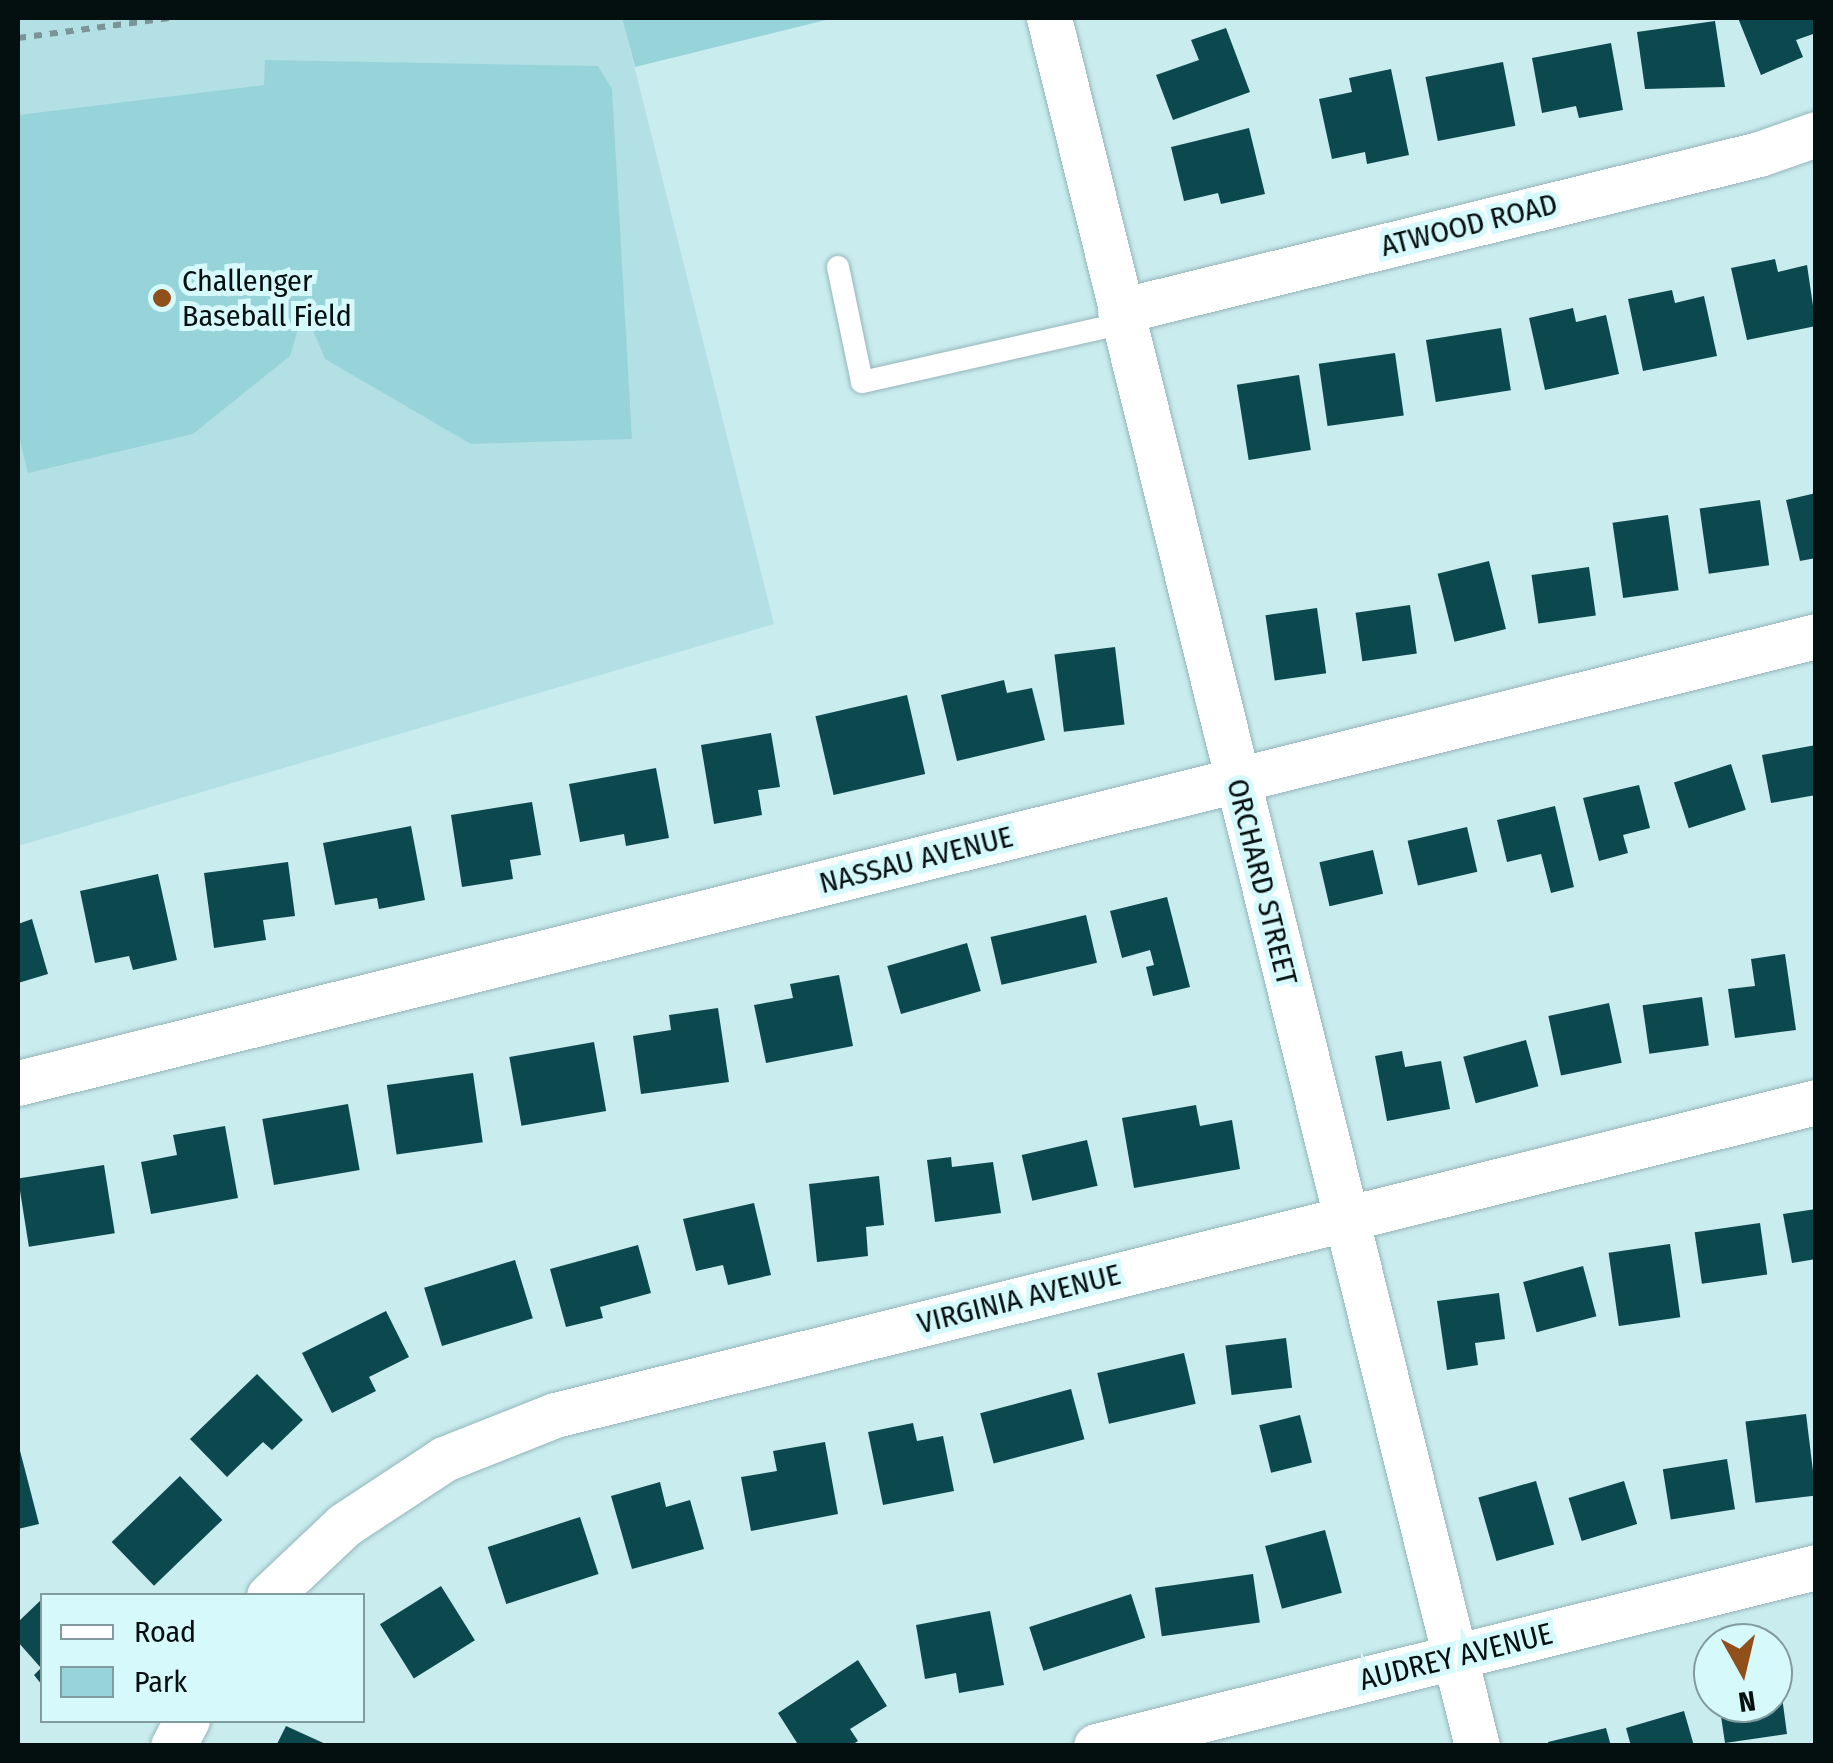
<!DOCTYPE html>
<html>
<head>
<meta charset="utf-8">
<style>
	body { margin:0 }
	#map { position:relative; width:1833px; height:1763px; overflow:hidden; background:#c9ecef; font-family:"Fira Sans Condensed",sans-serif }
	div>[style] { position:absolute }
	.built>* { inset:0; background:#b3e0e4 }
	.green>* { inset:0; background:#97d4da }
	.building>* { inset:0; background:#0c494e; transform-origin:0 0 }
	.path>* { height:6px; margin-top:-3px; transform-origin:0; background:repeating-linear-gradient(90deg,#7b9497 0 8px,transparent 0 16px) }
	.roads { filter:drop-shadow(0 0 2px #94b5b9) drop-shadow(0 0 2px #94b5b9) }
	.service>* { height:22px; margin:-11px; padding:0 11px; transform-origin:11px; border-radius:11px; background:#fff }
	.minor>* { height:45px; margin:-22.5px; padding:0 22.5px; transform-origin:22.5px; border-radius:22.5px; background:#fff }
	.dots>* { width:28px; height:28px; translate:-50% -50%; box-sizing:border-box; border:5px solid #d6f9fc; border-radius:50% }
	span { translate:-50% -50%; white-space:nowrap; text-align:center; line-height:1.15; -webkit-text-stroke:10px #d6f9fc; paint-order:stroke }
	.street-label { font-size:30px; color:#040f10 }
	.poi-label { font-size:30px; color:#040f10 }
	.left { translate:0 -50%; text-align:left }
	.frame { position:absolute; inset:0; border:20px solid #040f10; pointer-events:none }
	.legend { position:absolute; left:40px; top:1593px; width:325px; height:130px; box-sizing:border-box; background:#d6f9fc; border:2px solid #829b9e; margin:0; padding:12px 18px; list-style:none; font-size:30px; color:#040f10 }
	.legend li { display:flex; align-items:center; gap:20px; height:50px }
	.legend b { width:50px; border:2px solid #829b9e }
	.north { position:absolute; left:1693px; top:1623px; width:100px; height:100px; box-sizing:border-box; background:#d6f9fc; border:2px solid #829b9e; border-radius:50%; rotate:172deg; font-size:28px; font-weight:700; line-height:40px; text-align:center; color:#040f10 }
	.north::after { content:''; display:block; margin:auto; width:35px; height:45px; background:#914f1c; clip-path:polygon(50% 0,100% 100%,50% 72%,0 100%) }
</style>
</head>
<body>
<div id="map">
	<div class="built">
		<i style="clip-path:polygon(18px 18px,622px 18px,774px 624px,18px 846px)"></i>
	</div>
	<div class="green">
		<i style="clip-path:polygon(622px 18px,834px 18px,635px 67px)"></i>
		<i style="clip-path:polygon(265px 60px,598px 66px,612px 89px,632px 439px,471px 444px,325px 359px,304px 309px,290px 356px,193px 434px,28px 473px,18px 433px,18px 115px,264px 85px)"></i>
	</div>
	<div class="building">
		<i style="clip-path:polygon(1738px 18px,1816px 18px,1816px 33px,1796px 40px,1803px 57px,1761px 75px)"></i>
		<i style="clip-path:polygon(1715px 21px,1725px 87px,1645px 89px,1637px 32px)"></i>
		<i style="clip-path:polygon(1226px 28px,1250px 92px,1173px 120px,1156px 75px,1199px 60px,1191px 40px)"></i>
		<i style="clip-path:polygon(1611px 43px,1623px 110px,1579px 118px,1576px 106px,1542px 113px,1532px 58px)"></i>
		<i style="left:1503px;top:62px;width:65px;height:79px;rotate:79deg"></i>
		<i style="clip-path:polygon(1391px 69px,1409px 155px,1367px 164px,1365px 152px,1332px 159px,1319px 99px,1352px 92px,1349px 78px)"></i>
		<i style="clip-path:polygon(1249px 128px,1265px 194px,1221px 204px,1218px 193px,1184px 201px,1171px 147px)"></i>
		<i style="clip-path:polygon(1775px 259px,1778px 272px,1807px 265px,1816px 326px,1747px 340px,1731px 268px)"></i>
		<i style="clip-path:polygon(1672px 290px,1675px 303px,1704px 296px,1717px 356px,1643px 371px,1628px 299px)"></i>
		<i style="clip-path:polygon(1573px 308px,1576px 322px,1606px 315px,1619px 374px,1545px 390px,1529px 318px)"></i>
		<i style="left:1501px;top:328px;width:63px;height:76px;rotate:81deg"></i>
		<i style="left:1395px;top:353px;width:63px;height:77px;rotate:82deg"></i>
		<i style="left:1299px;top:375px;width:76px;height:63px;rotate:81deg"></i>
		<i style="clip-path:polygon(1816px 493px,1816px 558px,1800px 561px,1786px 500px)"></i>
		<i style="left:1760px;top:500px;width:66px;height:61px;rotate:82deg"></i>
		<i style="left:1668px;top:515px;width:76px;height:56px;rotate:82deg"></i>
		<i style="left:1489px;top:561px;width:70px;height:53px;rotate:76deg"></i>
		<i style="left:1589px;top:567px;width:49px;height:58px;rotate:82deg"></i>
		<i style="left:1410px;top:605px;width:49px;height:55px;rotate:82deg"></i>
		<i style="left:1317px;top:608px;width:66px;height:52px;rotate:82deg"></i>
		<i style="left:1115px;top:647px;width:78px;height:61px;rotate:83deg"></i>
		<i style="clip-path:polygon(1004px 680px,1007px 693px,1032px 688px,1045px 740px,957px 761px,941px 695px)"></i>
		<i style="left:907px;top:695px;width:81px;height:94px;rotate:77deg"></i>
		<i style="clip-path:polygon(771px 733px,780px 787px,758px 790px,762px 815px,714px 824px,701px 745px)"></i>
		<i style="clip-path:polygon(1816px 745px,1816px 795px,1771px 803px,1762px 755px)"></i>
		<i style="left:1731px;top:764px;width:48px;height:60px;rotate:72deg"></i>
		<i style="clip-path:polygon(656px 768px,669px 838px,626px 846px,624px 834px,580px 842px,569px 784px)"></i>
		<i style="clip-path:polygon(1639px 785px,1650px 828px,1623px 835px,1628px 853px,1599px 861px,1583px 798px)"></i>
		<i style="clip-path:polygon(532px 802px,541px 855px,510px 860px,513px 879px,462px 887px,451px 815px)"></i>
		<i style="clip-path:polygon(1555px 806px,1574px 887px,1551px 893px,1541px 854px,1507px 862px,1497px 820px)"></i>
		<i style="clip-path:polygon(411px 826px,425px 900px,379px 909px,377px 898px,335px 905px,323px 843px)"></i>
		<i style="left:1467px;top:827px;width:46px;height:61px;rotate:77deg"></i>
		<i style="left:1373px;top:850px;width:45px;height:55px;rotate:77deg"></i>
		<i style="clip-path:polygon(288px 862px,295px 916px,263px 920px,266px 940px,214px 948px,204px 873px)"></i>
		<i style="clip-path:polygon(158px 874px,177px 960px,133px 970px,129px 956px,95px 963px,80px 891px)"></i>
		<i style="clip-path:polygon(1167px 897px,1190px 987px,1153px 996px,1146px 967px,1154px 965px,1150px 950px,1122px 958px,1110px 911px)"></i>
		<i style="left:1086px;top:915px;width:49px;height:98px;rotate:77deg"></i>
		<i style="clip-path:polygon(32px 919px,48px 974px,18px 983px,18px 924px)"></i>
		<i style="left:967px;top:943px;width:50px;height:83px;rotate:74deg"></i>
		<i style="clip-path:polygon(1785px 954px,1796px 1030px,1735px 1038px,1728px 989px,1755px 986px,1751px 959px)"></i>
		<i style="clip-path:polygon(839px 975px,853px 1046px,766px 1063px,754px 1005px,793px 998px,790px 984px)"></i>
		<i style="left:1702px;top:997px;width:49px;height:60px;rotate:82deg"></i>
		<i style="left:1609px;top:1003px;width:61px;height:62px;rotate:78deg"></i>
		<i style="clip-path:polygon(718px 1008px,729px 1082px,641px 1094px,633px 1036px,671px 1030px,669px 1015px)"></i>
		<i style="left:1526px;top:1040px;width:48px;height:65px;rotate:75deg"></i>
		<i style="left:594px;top:1042px;width:70px;height:86px;rotate:80deg"></i>
		<i style="clip-path:polygon(1402px 1051px,1405px 1067px,1441px 1061px,1450px 1109px,1387px 1121px,1375px 1056px)"></i>
		<i style="left:473px;top:1073px;width:70px;height:87px;rotate:82deg"></i>
		<i style="left:348px;top:1104px;width:67px;height:87px;rotate:80deg"></i>
		<i style="clip-path:polygon(1196px 1105px,1200px 1126px,1232px 1120px,1240px 1169px,1134px 1188px,1122px 1118px)"></i>
		<i style="clip-path:polygon(225px 1126px,238px 1198px,151px 1214px,141px 1162px,177px 1155px,173px 1135px)"></i>
		<i style="left:1087px;top:1140px;width:47px;height:67px;rotate:77deg"></i>
		<i style="clip-path:polygon(951px 1157px,952px 1167px,993px 1162px,1001px 1213px,935px 1222px,927px 1160px)"></i>
		<i style="left:104px;top:1165px;width:69px;height:87px;rotate:81deg"></i>
		<i style="clip-path:polygon(879px 1176px,884px 1225px,866px 1227px,868px 1256px,817px 1262px,809px 1184px)"></i>
		<i style="clip-path:polygon(754px 1203px,771px 1275px,728px 1285px,723px 1265px,696px 1271px,683px 1219px)"></i>
		<i style="clip-path:polygon(1816px 1209px,1816px 1259px,1792px 1263px,1783px 1214px)"></i>
		<i style="left:1760px;top:1223px;width:52px;height:66px;rotate:82deg"></i>
		<i style="left:1670px;top:1244px;width:74px;height:62px;rotate:82deg"></i>
		<i style="clip-path:polygon(638px 1245px,651px 1293px,600px 1307px,603px 1318px,566px 1327px,550px 1269px)"></i>
		<i style="left:515px;top:1260px;width:61px;height:95px;rotate:73deg"></i>
		<i style="left:1583px;top:1266px;width:52px;height:62px;rotate:75deg"></i>
		<i style="clip-path:polygon(1499px 1293px,1505px 1339px,1475px 1343px,1478px 1365px,1447px 1370px,1437px 1301px)"></i>
		<i style="clip-path:polygon(386px 1311px,409px 1357px,369px 1377px,376px 1391px,332px 1413px,302px 1353px)"></i>
		<i style="left:1286px;top:1338px;width:50px;height:61px;rotate:83deg"></i>
		<i style="left:1184px;top:1353px;width:52px;height:89px;rotate:77deg"></i>
		<i style="clip-path:polygon(257px 1374px,303px 1420px,272px 1450px,263px 1442px,227px 1477px,190px 1439px)"></i>
		<i style="left:1071px;top:1389px;width:52px;height:94px;rotate:75deg"></i>
		<i style="left:1806px;top:1414px;width:82px;height:61px;rotate:83deg"></i>
		<i style="left:1300px;top:1415px;width:49px;height:42px;rotate:76deg"></i>
		<i style="clip-path:polygon(913px 1423px,917px 1441px,943px 1436px,954px 1491px,883px 1505px,868px 1432px)"></i>
		<i style="clip-path:polygon(825px 1442px,838px 1514px,751px 1531px,741px 1477px,777px 1471px,773px 1451px)"></i>
		<i style="clip-path:polygon(18px 1443px,39px 1524px,18px 1529px)"></i>
		<i style="left:1727px;top:1459px;width:51px;height:65px;rotate:81deg"></i>
		<i style="left:180px;top:1476px;width:61px;height:95px;rotate:46deg"></i>
		<i style="left:1536px;top:1481px;width:66px;height:60px;rotate:74deg"></i>
		<i style="left:1624px;top:1481px;width:45px;height:58px;rotate:73deg"></i>
		<i style="clip-path:polygon(660px 1482px,666px 1507px,690px 1500px,704px 1549px,632px 1569px,611px 1496px)"></i>
		<i style="left:580px;top:1517px;width:60px;height:97px;rotate:72deg"></i>
		<i style="left:1325px;top:1530px;width:65px;height:62px;rotate:75deg"></i>
		<i style="left:1253px;top:1574px;width:49px;height:99px;rotate:82deg"></i>
		<i style="left:441px;top:1586px;width:64px;height:72px;rotate:58deg"></i>
		<i style="left:1131px;top:1594px;width:46px;height:107px;rotate:72deg"></i>
		<i style="clip-path:polygon(42px 1599px,42px 1685px,34px 1675px,41px 1668px,18px 1642px,18px 1622px)"></i>
		<i style="clip-path:polygon(990px 1611px,1004px 1685px,959px 1693px,956px 1673px,925px 1679px,916px 1625px)"></i>
		<i style="clip-path:polygon(858px 1660px,887px 1706px,850px 1729px,858px 1741px,850px 1746px,799px 1746px,778px 1713px)"></i>
		<i style="clip-path:polygon(1780px 1682px,1787px 1734px,1725px 1743px,1719px 1703px,1773px 1703px,1773px 1683px)"></i>
		<i style="clip-path:polygon(1684px 1711px,1694px 1746px,1631px 1746px,1626px 1728px)"></i>
		<i style="clip-path:polygon(286px 1726px,330px 1746px,276px 1746px)"></i>
		<i style="clip-path:polygon(1606px 1728px,1611px 1746px,1549px 1746px,1548px 1742px)"></i>
	</div>
	<div class="path">
		<i style="left:18px;top:38px;width:153px;rotate:-7.5deg"></i>
	</div>
	<div class="roads">
		<div class="service">
			<i style="left:838px;top:267px;width:117px;rotate:78.2deg"></i>
			<i style="left:862px;top:382px;width:268px;rotate:-12.7deg"></i>
		</div>
		<div class="minor">
			<i style="left:1049px;top:18px;width:1780px;rotate:76.09deg"></i>
			<i style="left:1120px;top:311px;width:658px;rotate:-13.8deg"></i>
			<i style="left:1759px;top:154px;width:60px;rotate:-19.3deg"></i>
			<i style="left:18px;top:1083px;width:1853px;rotate:-13.96deg"></i>
			<i style="left:269px;top:1596px;width:103px;rotate:-43.4deg"></i>
			<i style="left:344px;top:1525px;width:120px;rotate:-33.4deg"></i>
			<i style="left:444px;top:1459px;width:119px;rotate:-21.6deg"></i>
			<i style="left:555px;top:1415px;width:1299px;rotate:-13.94deg"></i>
			<i style="left:173px;top:1746px;width:30px;rotate:-62deg"></i>
			<i style="left:1096px;top:1746px;width:742px;rotate:-13.96deg"></i>
		</div>
	</div>
	<div class="dots">
		<i style="left:162px;top:298px;background:#914f1c"></i>
	</div>
	<div class="street-label">
		<span style="left:1469px;top:225px;rotate:-14deg">ATWOOD ROAD</span>
		<span style="left:916px;top:860px;rotate:-14deg">NASSAU AVENUE</span>
		<span style="left:1262px;top:882px;rotate:76deg">ORCHARD STREET</span>
		<span style="left:1019px;top:1299px;rotate:-14deg">VIRGINIA AVENUE</span>
		<span style="left:1456px;top:1657px;rotate:-14deg">AUDREY AVENUE</span>
	</div>
	<div class="poi-label">
		<span class="left" style="left:182px;top:298px">Challenger<br>Baseball Field</span>
	</div>
	<div class="frame"></div>
	<ul class="legend">
	<li><b style="height:12px;background:#fff"></b>Road</li>
	<li><b style="height:28px;background:#97d4da"></b>Park</li>
	</ul>
	<div class="north">N</div>
</div>
</body>
</html>
